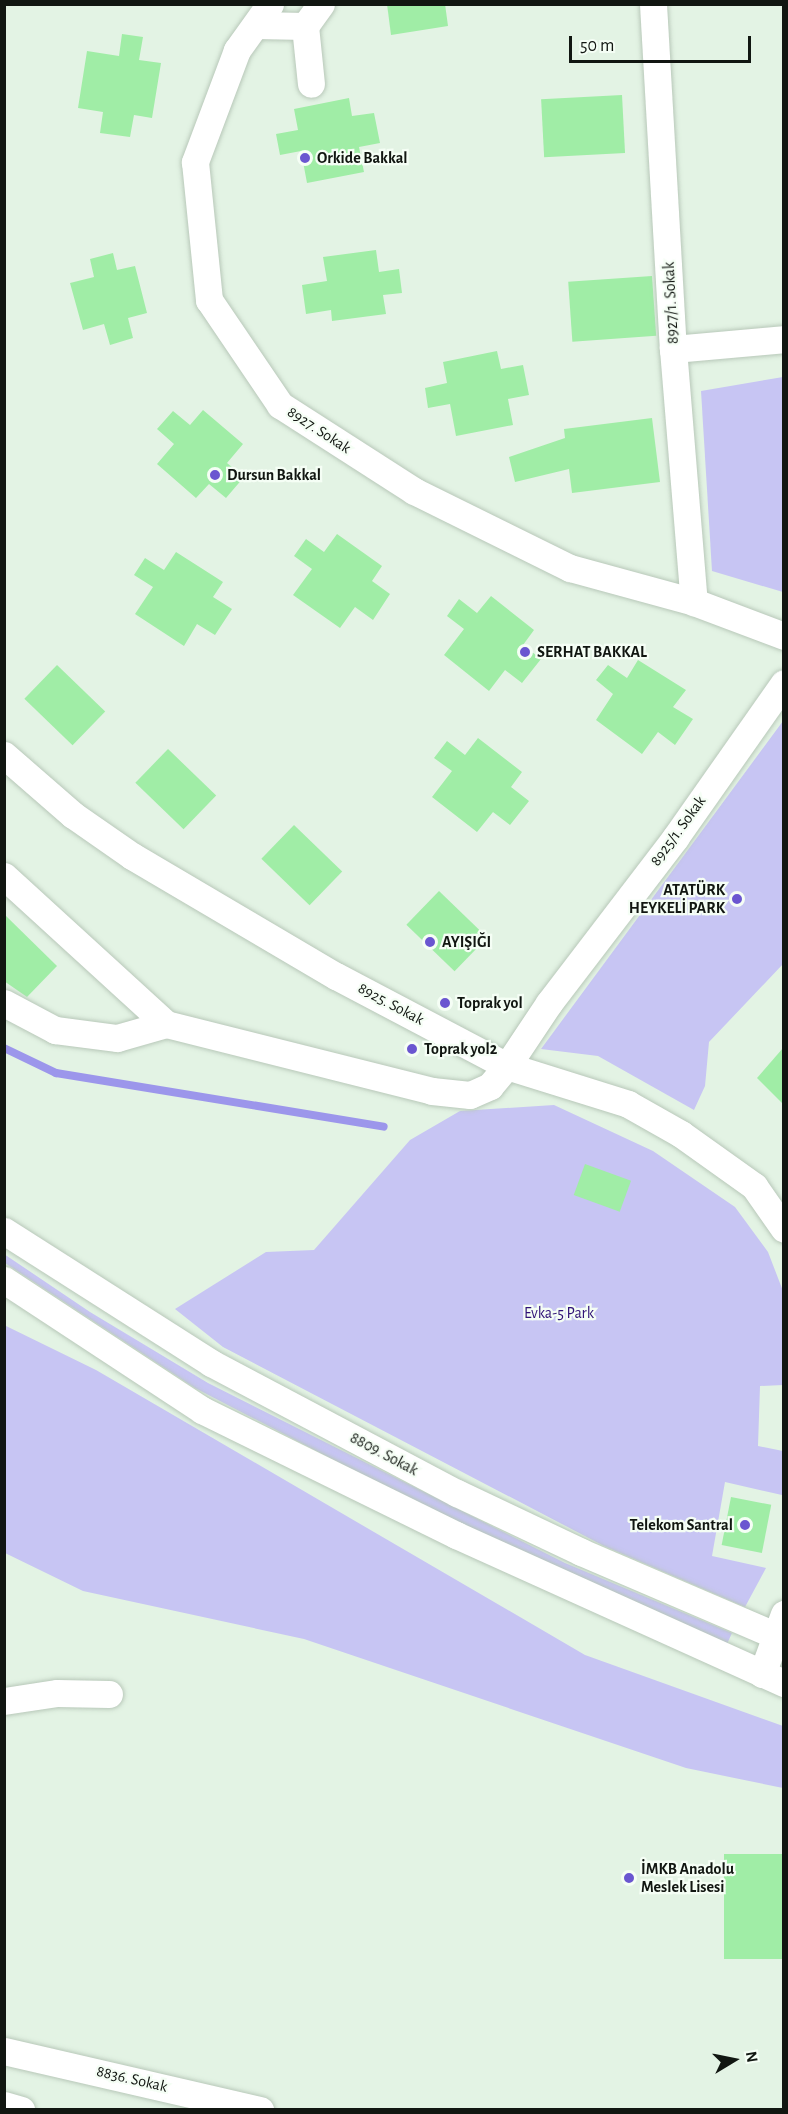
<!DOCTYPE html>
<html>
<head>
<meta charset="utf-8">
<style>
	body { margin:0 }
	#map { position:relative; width:788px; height:2114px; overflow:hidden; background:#e3f3e4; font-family:"Alegreya Sans",sans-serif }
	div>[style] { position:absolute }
	.green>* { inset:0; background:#c7c5f3 }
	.stream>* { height:8px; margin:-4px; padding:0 4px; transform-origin:4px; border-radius:4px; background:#9c96eb }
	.building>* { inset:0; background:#a0eda6; transform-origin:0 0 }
	.roads { filter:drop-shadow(0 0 2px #b8c8b9) drop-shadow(0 0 2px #b8c8b9) }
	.minor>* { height:27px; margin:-13.5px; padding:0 13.5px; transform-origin:13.5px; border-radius:13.5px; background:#fff }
	.dots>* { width:16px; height:16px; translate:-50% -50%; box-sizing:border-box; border:3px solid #f5fef5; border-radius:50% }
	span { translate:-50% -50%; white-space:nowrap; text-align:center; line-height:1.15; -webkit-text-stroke:4.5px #f5fef5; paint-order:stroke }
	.poi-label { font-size:16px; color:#111611; font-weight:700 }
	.left { translate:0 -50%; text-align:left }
	.right { translate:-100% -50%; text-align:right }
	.street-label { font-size:16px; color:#111611 }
	.park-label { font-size:16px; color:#2f1276 }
	.frame { position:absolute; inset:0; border:6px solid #111611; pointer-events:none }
	.north { position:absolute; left:704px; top:2030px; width:60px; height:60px; -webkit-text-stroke:4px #f5fef5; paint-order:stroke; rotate:80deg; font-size:16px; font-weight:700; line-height:24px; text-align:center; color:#111611 }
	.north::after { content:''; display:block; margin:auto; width:21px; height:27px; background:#111611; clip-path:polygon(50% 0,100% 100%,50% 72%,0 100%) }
	.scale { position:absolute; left:569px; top:36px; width:182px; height:27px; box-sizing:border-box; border:3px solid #111611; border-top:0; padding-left:8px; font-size:18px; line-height:21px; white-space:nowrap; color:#111611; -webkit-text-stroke:4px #f5fef5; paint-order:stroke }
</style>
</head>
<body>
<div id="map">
	<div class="green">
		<i style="clip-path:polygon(783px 377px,784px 377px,783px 592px,712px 571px,701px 391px)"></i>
		<i style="clip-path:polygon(783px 721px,783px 964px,709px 1042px,705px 1086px,694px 1110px,598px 1056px,541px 1049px)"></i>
		<i style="clip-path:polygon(554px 1105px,653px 1151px,735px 1207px,768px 1252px,783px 1291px,783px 1385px,760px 1386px,758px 1446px,783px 1451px,783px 1490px,782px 1495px,725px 1482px,712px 1556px,766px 1568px,745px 1607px,604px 1546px,223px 1347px,175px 1309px,266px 1252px,314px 1250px,410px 1140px,460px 1111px)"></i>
		<i style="clip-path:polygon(4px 1254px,90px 1312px,208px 1383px,565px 1563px,732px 1633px,727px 1644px,434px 1512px,195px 1388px,5px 1263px)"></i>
		<i style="clip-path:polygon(4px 1325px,96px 1370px,585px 1655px,783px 1726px,783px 1788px,686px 1768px,304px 1639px,83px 1591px,5px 1553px)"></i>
	</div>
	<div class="stream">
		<i style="left:4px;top:1048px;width:58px;rotate:25.7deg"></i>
		<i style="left:56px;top:1073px;width:332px;rotate:9.3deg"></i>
	</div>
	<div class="building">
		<i style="clip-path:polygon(387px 4px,445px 4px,448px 26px,391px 35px)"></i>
		<i style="clip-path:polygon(122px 34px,143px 37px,139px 60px,161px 63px,152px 118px,134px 115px,130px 137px,100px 133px,103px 112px,78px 108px,87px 51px,119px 56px)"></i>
		<i style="left:622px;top:95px;width:58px;height:81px;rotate:87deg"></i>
		<i style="clip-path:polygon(349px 98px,352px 116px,374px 113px,380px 143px,359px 147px,364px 172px,307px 183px,301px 151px,280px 155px,276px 134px,298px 130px,294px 109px)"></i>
		<i style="clip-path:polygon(376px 250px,379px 272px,399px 269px,402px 293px,383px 295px,386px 314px,332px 321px,331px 310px,306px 314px,302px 285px,327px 281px,323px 257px)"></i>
		<i style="clip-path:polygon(113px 253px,117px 270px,135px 266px,147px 313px,128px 318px,133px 338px,110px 345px,104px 324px,83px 330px,70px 283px,94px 277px,90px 259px)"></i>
		<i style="left:652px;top:276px;width:60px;height:84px;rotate:86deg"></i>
		<i style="clip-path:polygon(497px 351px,501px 369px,523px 365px,529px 395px,508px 399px,513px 425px,456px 436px,450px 404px,428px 408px,425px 388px,447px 383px,443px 362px)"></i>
		<i style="clip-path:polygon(203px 410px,243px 444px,227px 463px,244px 477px,226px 498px,209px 484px,196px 498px,157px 464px,174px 444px,157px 429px,173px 411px,190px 425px)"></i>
		<i style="clip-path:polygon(652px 418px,660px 482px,572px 493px,569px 469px,515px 482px,509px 457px,565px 438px,564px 429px)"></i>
		<i style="clip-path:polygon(337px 534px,382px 566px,372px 581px,390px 594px,373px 620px,355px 607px,340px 628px,293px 595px,312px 569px,294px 556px,306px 539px,324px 552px)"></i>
		<i style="clip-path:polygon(176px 552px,223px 582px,213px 597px,232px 609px,215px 635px,197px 624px,184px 646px,135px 614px,153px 587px,134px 575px,145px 558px,164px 570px)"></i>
		<i style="clip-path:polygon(491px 596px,534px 630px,523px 645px,541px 659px,522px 683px,505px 670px,489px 691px,444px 655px,464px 629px,447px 616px,459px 599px,477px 613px)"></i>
		<i style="clip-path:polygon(638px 660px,686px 690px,673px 707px,693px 719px,675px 745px,658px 732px,642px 754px,596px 720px,613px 694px,596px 680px,608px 665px,627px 678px)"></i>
		<i style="left:57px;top:665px;width:67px;height:47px;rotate:44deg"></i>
		<i style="clip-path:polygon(478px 738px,522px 772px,511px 787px,529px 801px,510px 825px,493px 812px,477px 832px,432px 797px,452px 771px,434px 758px,447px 741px,465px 755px)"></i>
		<i style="left:168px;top:749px;width:67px;height:47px;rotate:44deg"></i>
		<i style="left:294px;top:825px;width:67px;height:47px;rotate:44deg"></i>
		<i style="left:439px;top:891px;width:67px;height:47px;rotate:44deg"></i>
		<i style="clip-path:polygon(4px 914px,57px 966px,27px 997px,4px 981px)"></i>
		<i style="clip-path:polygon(783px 1048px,783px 1104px,757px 1078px)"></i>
		<i style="left:585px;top:1164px;width:49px;height:33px;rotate:20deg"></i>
		<i style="left:731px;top:1497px;width:41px;height:49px;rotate:11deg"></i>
		<i style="left:783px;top:1854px;width:105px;height:59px;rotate:90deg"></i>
	</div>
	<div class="roads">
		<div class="minor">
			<i style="left:270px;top:4px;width:57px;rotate:125.7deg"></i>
			<i style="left:237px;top:50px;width:120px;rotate:110.6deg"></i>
			<i style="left:195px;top:162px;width:139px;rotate:84.2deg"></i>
			<i style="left:209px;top:300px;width:127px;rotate:55.9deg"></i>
			<i style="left:280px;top:405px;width:159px;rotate:32.7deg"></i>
			<i style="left:414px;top:491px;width:174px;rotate:26.3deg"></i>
			<i style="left:570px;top:568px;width:129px;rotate:15.3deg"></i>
			<i style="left:694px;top:602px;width:96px;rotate:20.7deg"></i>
			<i style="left:653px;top:4px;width:346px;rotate:86.7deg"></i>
			<i style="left:673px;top:349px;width:254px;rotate:85.3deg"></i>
			<i style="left:256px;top:25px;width:49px;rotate:1.2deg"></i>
			<i style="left:305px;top:26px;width:27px;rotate:-54deg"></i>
			<i style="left:305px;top:26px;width:58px;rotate:84.1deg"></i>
			<i style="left:673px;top:349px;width:111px;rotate:-5.1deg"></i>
			<i style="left:4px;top:755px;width:91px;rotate:41deg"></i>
			<i style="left:73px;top:815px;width:72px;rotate:34.8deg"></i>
			<i style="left:132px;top:856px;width:237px;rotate:30.5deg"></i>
			<i style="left:336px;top:976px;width:193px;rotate:27.8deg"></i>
			<i style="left:507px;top:1066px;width:127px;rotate:17.4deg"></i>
			<i style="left:628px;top:1104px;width:61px;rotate:29.5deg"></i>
			<i style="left:681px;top:1134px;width:90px;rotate:35.5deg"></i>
			<i style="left:754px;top:1186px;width:52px;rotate:55.1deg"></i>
			<i style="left:4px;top:876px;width:219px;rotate:42.4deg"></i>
			<i style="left:166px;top:1024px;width:274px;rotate:14.1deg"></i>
			<i style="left:432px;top:1091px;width:38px;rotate:6deg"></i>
			<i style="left:470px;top:1095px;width:22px;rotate:-24deg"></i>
			<i style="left:490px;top:1086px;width:26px;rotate:-50deg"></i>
			<i style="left:507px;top:1066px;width:76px;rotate:-56.3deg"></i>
			<i style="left:549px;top:1003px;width:208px;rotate:-52.6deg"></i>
			<i style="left:675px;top:838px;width:189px;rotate:-54.9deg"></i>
			<i style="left:4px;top:1003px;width:58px;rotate:27.9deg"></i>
			<i style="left:55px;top:1030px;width:63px;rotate:7.4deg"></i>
			<i style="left:117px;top:1038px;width:51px;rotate:-15.9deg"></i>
			<i style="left:4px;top:1231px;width:246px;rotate:32.5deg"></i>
			<i style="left:211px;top:1363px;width:278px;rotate:27.9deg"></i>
			<i style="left:457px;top:1493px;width:137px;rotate:25.4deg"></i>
			<i style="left:581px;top:1552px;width:221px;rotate:23.2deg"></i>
			<i style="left:4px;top:1280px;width:237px;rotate:33.3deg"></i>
			<i style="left:202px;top:1410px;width:283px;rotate:26.2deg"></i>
			<i style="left:456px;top:1535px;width:360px;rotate:24.3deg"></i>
			<i style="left:762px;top:1674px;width:64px;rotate:-69.9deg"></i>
			<i style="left:4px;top:1701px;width:54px;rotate:-8.6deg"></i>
			<i style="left:57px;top:1693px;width:52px;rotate:1.1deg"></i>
			<i style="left:4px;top:2051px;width:263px;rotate:13deg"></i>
			<i style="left:4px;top:2105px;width:18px;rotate:16deg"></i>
		</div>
	</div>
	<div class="dots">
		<i style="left:305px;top:158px;background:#6a56d0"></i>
		<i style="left:215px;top:475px;background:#6a56d0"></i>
		<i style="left:525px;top:652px;background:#6a56d0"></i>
		<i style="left:737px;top:899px;background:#6a56d0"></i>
		<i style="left:430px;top:942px;background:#6a56d0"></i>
		<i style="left:445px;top:1003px;background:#6a56d0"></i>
		<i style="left:412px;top:1049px;background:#6a56d0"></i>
		<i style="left:745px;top:1525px;background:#6a56d0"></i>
		<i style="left:629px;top:1878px;background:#6a56d0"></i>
	</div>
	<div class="poi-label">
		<span class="left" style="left:317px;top:158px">Orkide Bakkal</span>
		<span class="left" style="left:227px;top:475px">Dursun Bakkal</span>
		<span class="left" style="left:537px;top:652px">SERHAT BAKKAL</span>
		<span class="right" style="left:725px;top:899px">ATATÜRK<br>HEYKELİ PARK</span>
		<span class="left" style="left:442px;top:942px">AYIŞIĞI</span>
		<span class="left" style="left:457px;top:1003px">Toprak yol</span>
		<span class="left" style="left:424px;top:1049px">Toprak yol2</span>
		<span class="right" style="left:733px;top:1525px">Telekom Santral</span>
		<span class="left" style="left:641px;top:1878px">İMKB Anadolu<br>Meslek Lisesi</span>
	</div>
	<div class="street-label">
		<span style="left:671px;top:303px;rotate:-93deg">8927/1. Sokak</span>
		<span style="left:319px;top:430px;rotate:33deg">8927. Sokak</span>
		<span style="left:678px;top:831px;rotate:-54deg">8925/1. Sokak</span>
		<span style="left:391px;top:1004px;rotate:28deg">8925. Sokak</span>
		<span style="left:384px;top:1454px;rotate:28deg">8809. Sokak</span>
		<span style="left:132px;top:2079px;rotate:13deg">8836. Sokak</span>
	</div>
	<div class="park-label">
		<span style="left:559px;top:1313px">Evka-5 Park</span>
	</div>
	<div class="frame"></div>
	<div class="north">N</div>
	<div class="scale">50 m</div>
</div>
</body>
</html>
